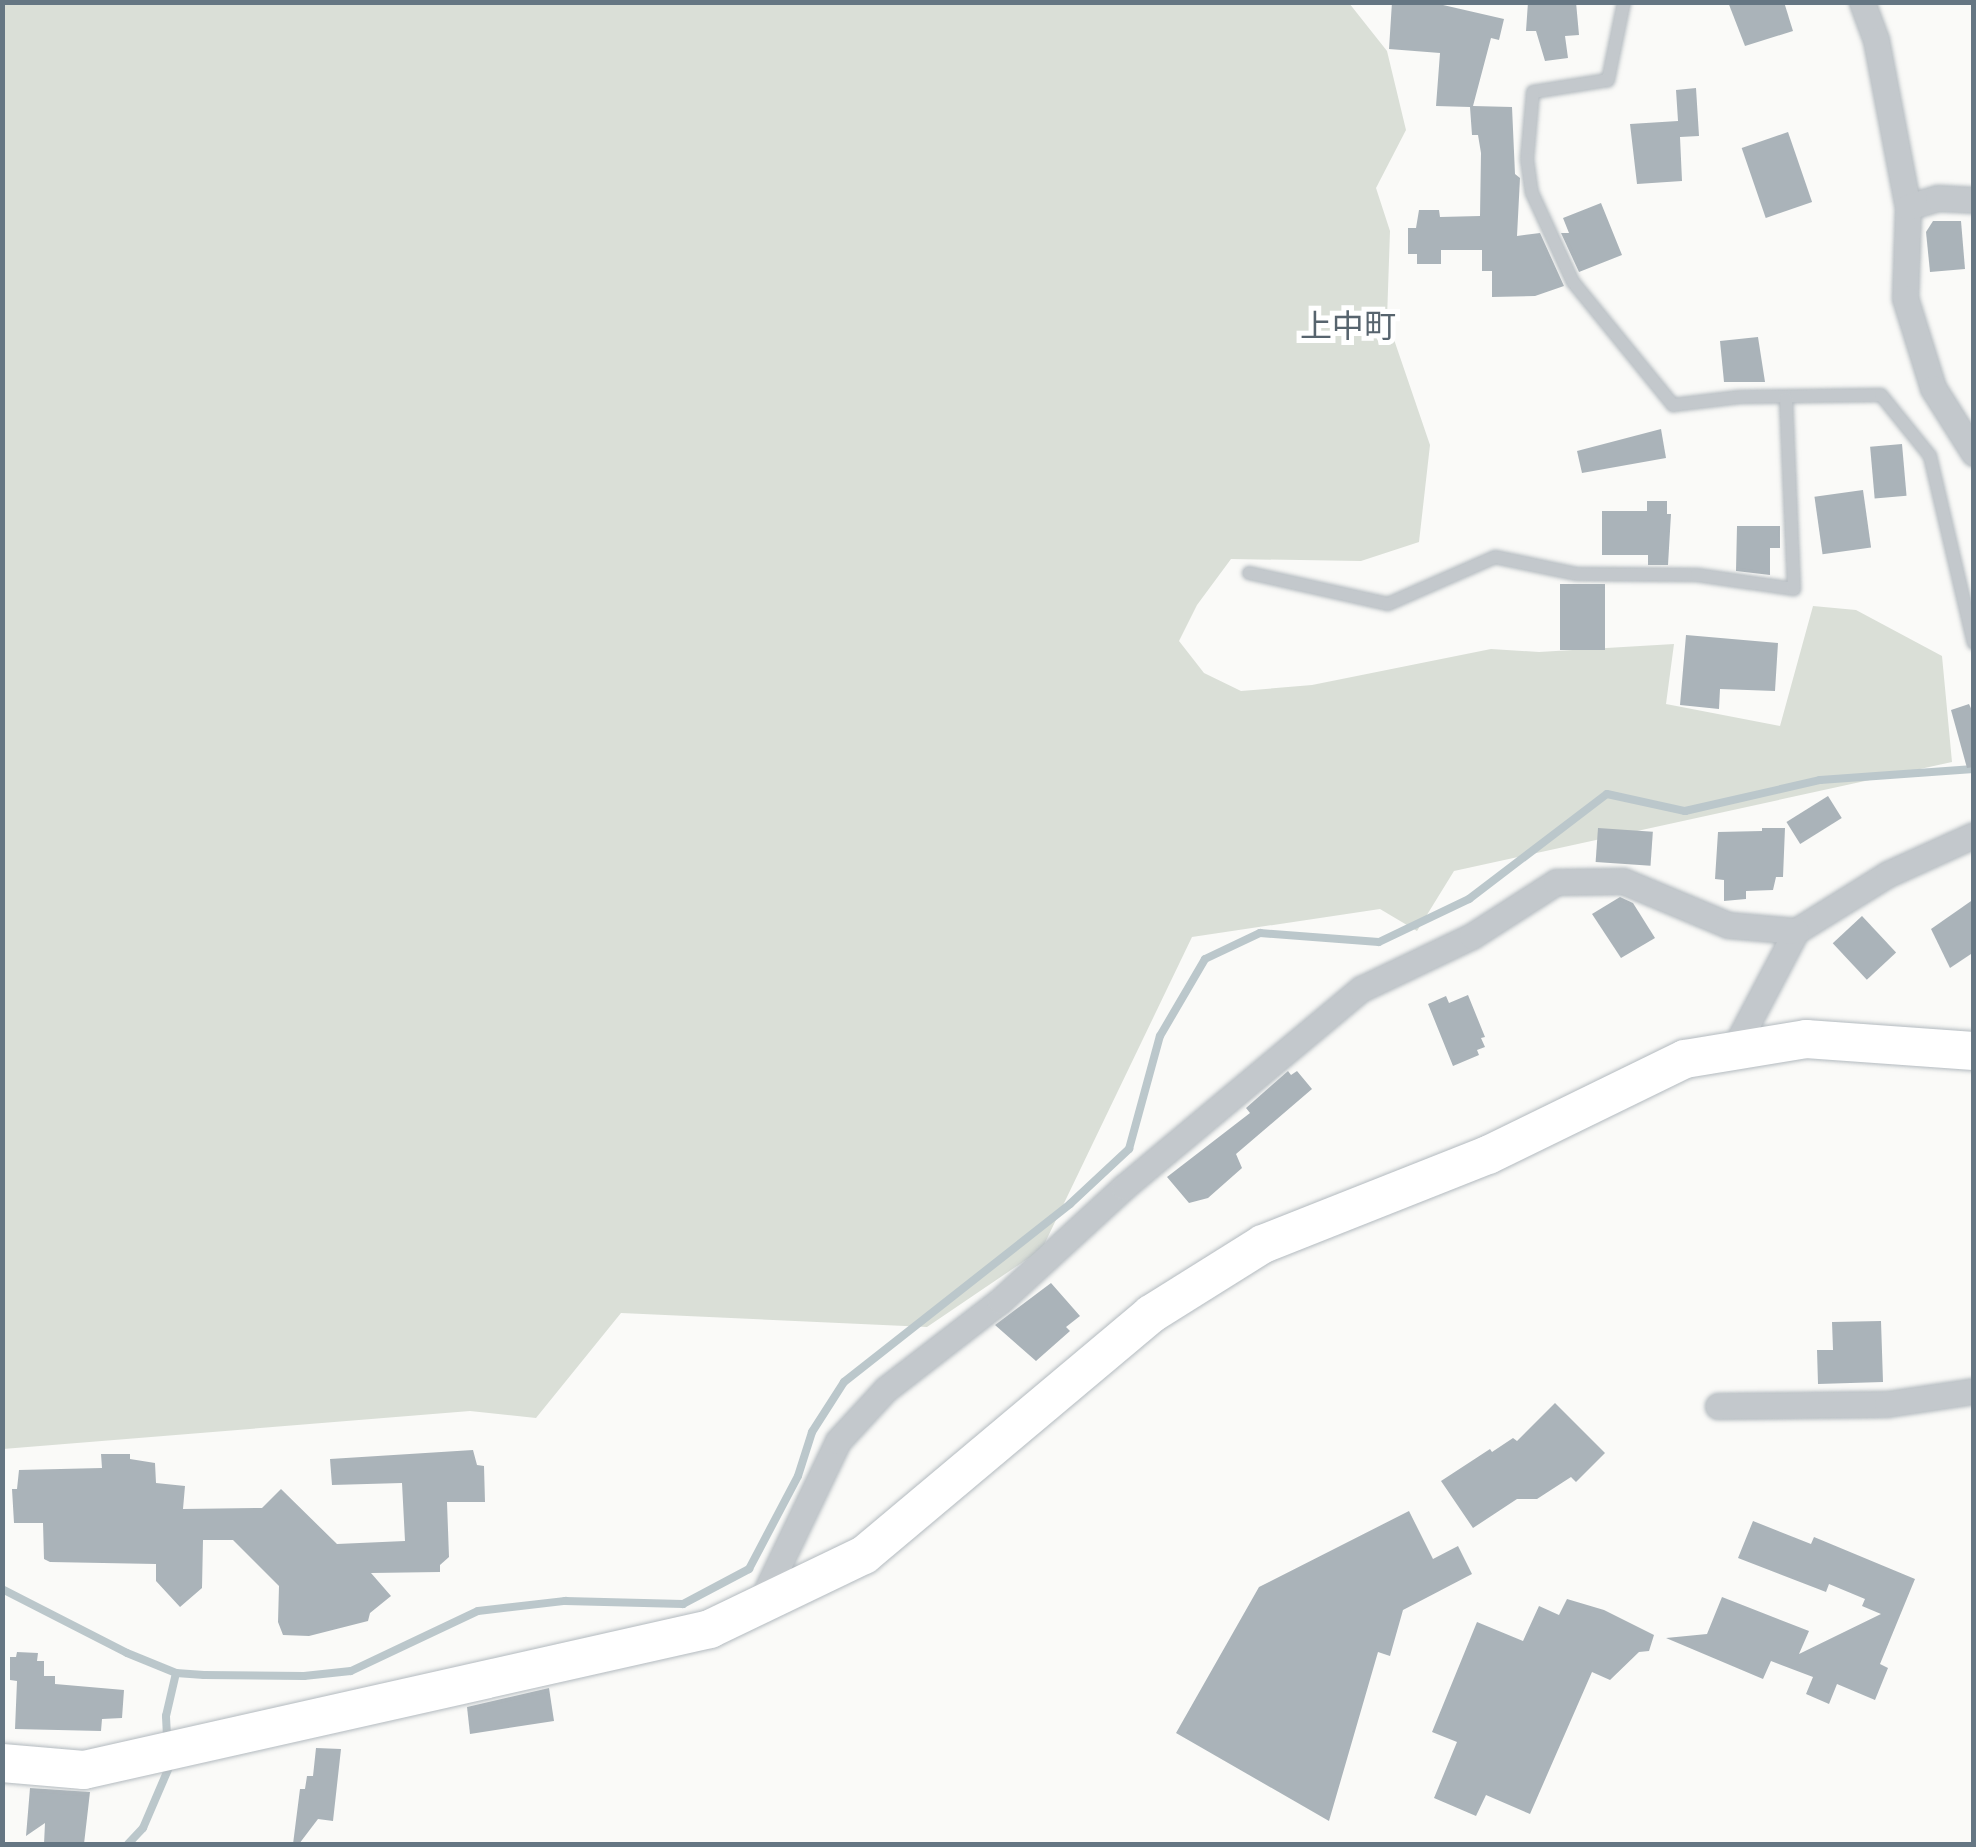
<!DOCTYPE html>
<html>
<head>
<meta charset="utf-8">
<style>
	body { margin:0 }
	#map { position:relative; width:1976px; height:1847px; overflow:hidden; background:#fafaf8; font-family:"Nunito Sans","Noto Sans JP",sans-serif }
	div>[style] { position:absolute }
	.green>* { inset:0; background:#dadfd7 }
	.stream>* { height:8px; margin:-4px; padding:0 4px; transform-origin:4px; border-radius:4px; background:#bbc7cb }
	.building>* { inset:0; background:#aab3b9; transform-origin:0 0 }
	.roads { filter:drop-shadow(0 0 2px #b3babf) drop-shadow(0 0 2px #b3babf) }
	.lane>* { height:12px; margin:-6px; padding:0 6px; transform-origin:6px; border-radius:6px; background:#c3c8cc }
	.street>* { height:25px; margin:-12.5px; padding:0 12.5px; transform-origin:12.5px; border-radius:12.5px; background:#c3c8cc }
	.secondary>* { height:38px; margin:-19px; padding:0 19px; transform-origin:19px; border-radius:19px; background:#fff }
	span { translate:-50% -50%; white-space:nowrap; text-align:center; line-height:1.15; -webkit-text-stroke:10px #fff; paint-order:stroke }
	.quarter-label { font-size:32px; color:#57646e }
	.frame { position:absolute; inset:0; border:5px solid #657683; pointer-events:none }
</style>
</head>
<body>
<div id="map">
	<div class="green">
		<i style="clip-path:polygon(3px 3px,1349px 3px,1387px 51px,1406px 130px,1376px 188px,1390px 231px,1387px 319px,1430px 445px,1419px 542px,1361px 561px,1231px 559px,1197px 605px,1179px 641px,1204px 673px,1241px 691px,1312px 685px,1491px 649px,1539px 652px,1674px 644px,1666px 704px,1780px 726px,1813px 606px,1856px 610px,1942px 656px,1952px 762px,1454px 871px,1417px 931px,1380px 909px,1192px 937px,1042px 1249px,927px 1327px,621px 1313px,536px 1418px,470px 1411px,3px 1449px)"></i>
	</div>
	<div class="stream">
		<i style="left:2px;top:1589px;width:140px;rotate:27.1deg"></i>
		<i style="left:127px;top:1653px;width:53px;rotate:22.2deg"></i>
		<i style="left:176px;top:1673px;width:28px;rotate:4deg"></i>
		<i style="left:204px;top:1675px;width:100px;rotate:0.6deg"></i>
		<i style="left:304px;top:1676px;width:47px;rotate:-6.1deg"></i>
		<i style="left:351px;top:1671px;width:140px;rotate:-25.3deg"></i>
		<i style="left:478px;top:1611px;width:88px;rotate:-6.6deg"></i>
		<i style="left:565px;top:1601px;width:118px;rotate:1.5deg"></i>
		<i style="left:683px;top:1604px;width:75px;rotate:-27.9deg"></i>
		<i style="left:749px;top:1569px;width:105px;rotate:-62.2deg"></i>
		<i style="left:798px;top:1476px;width:46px;rotate:-72.3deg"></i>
		<i style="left:812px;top:1432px;width:59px;rotate:-57.4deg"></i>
		<i style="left:844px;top:1382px;width:288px;rotate:-38.2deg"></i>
		<i style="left:1070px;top:1204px;width:81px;rotate:-43deg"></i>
		<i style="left:1129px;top:1149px;width:117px;rotate:-74.7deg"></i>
		<i style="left:1160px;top:1036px;width:89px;rotate:-59.7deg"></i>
		<i style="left:1205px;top:959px;width:61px;rotate:-25.3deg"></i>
		<i style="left:1260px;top:933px;width:119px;rotate:4.3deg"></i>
		<i style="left:1379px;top:942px;width:100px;rotate:-25.5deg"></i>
		<i style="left:1469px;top:899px;width:173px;rotate:-37.3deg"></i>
		<i style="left:1607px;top:794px;width:80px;rotate:12.3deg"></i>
		<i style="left:1685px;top:811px;width:139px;rotate:-12.9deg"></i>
		<i style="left:1820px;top:780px;width:154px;rotate:-4.1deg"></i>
		<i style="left:167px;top:1736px;width:20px;rotate:-93deg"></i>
		<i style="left:166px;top:1716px;width:44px;rotate:-76.9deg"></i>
		<i style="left:128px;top:1844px;width:22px;rotate:-47deg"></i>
		<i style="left:143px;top:1828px;width:69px;rotate:-66.8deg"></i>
	</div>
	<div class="building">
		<i style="clip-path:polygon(1392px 2px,1430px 2px,1504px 19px,1499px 40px,1491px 38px,1473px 106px,1512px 107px,1515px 174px,1520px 178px,1517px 236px,1540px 233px,1564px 286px,1535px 296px,1492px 297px,1492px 271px,1482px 271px,1482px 250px,1441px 250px,1441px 264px,1417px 264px,1417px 254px,1408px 254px,1408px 228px,1416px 228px,1419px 210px,1439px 210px,1440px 217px,1480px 216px,1481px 153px,1478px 135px,1472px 135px,1470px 107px,1436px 106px,1440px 53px,1389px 49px)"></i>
		<i style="clip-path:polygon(1528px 2px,1576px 2px,1579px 35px,1565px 36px,1568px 58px,1545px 61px,1536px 31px,1526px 31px)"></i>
		<i style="clip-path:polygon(1728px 2px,1784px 2px,1793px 31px,1745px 46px)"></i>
		<i style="clip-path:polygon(1696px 88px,1699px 136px,1680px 137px,1682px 181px,1637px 184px,1630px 124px,1678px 121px,1676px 90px)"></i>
		<i style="left:1788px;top:132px;width:74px;height:49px;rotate:71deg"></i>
		<i style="clip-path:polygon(1601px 203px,1622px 255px,1579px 272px,1561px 233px,1569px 233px,1563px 218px)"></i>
		<i style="clip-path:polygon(1933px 221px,1961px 221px,1965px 269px,1930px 272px,1926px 232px)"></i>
		<i style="clip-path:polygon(1758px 337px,1765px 382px,1724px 382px,1720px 341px)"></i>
		<i style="clip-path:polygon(1661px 429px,1666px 458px,1582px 473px,1577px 451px)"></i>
		<i style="left:1902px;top:444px;width:52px;height:32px;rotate:85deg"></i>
		<i style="left:1863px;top:490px;width:58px;height:49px;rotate:82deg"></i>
		<i style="clip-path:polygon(1647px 501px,1667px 501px,1667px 514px,1671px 514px,1668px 565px,1648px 565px,1648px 555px,1602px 555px,1602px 511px,1647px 511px)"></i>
		<i style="clip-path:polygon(1737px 526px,1780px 526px,1780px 548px,1770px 548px,1770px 575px,1736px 571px)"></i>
		<i style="left:1560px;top:584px;width:45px;height:66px"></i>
		<i style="clip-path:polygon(1686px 635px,1778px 643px,1775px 691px,1720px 689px,1719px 709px,1680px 705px)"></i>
		<i style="clip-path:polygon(1969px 704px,1974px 715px,1974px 767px,1967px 768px,1951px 710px)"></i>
		<i style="left:1828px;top:796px;width:26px;height:49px;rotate:58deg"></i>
		<i style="left:1598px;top:828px;width:55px;height:34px;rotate:4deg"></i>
		<i style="clip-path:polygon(1762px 828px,1785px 828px,1783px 877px,1776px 877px,1773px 890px,1746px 891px,1746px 899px,1724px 901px,1724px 880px,1715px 879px,1718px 832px,1762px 831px)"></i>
		<i style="clip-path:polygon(1620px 897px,1633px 903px,1655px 938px,1621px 958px,1592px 914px)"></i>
		<i style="clip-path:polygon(1974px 899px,1974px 952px,1950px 968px,1931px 929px)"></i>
		<i style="left:1862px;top:916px;width:50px;height:40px;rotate:47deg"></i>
		<i style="clip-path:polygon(1468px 995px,1485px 1037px,1481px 1038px,1485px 1047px,1477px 1050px,1479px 1055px,1453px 1066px,1428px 1004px,1446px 996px,1449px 1003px)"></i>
		<i style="clip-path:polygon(1288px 1071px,1291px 1075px,1297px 1071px,1312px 1089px,1236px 1154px,1242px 1168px,1208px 1198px,1189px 1203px,1167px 1177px,1250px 1113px,1246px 1108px)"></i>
		<i style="clip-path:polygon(1051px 1283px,1080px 1316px,1066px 1327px,1070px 1331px,1036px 1361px,995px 1325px)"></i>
		<i style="clip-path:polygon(1881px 1321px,1883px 1382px,1818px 1384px,1817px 1350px,1833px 1350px,1832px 1322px)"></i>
		<i style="clip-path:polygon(1555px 1403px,1605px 1453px,1576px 1482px,1571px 1477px,1537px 1499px,1517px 1499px,1473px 1528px,1441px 1481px,1490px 1449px,1492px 1452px,1513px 1438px,1517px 1441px)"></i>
		<i style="clip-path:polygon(473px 1450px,477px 1465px,484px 1466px,485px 1502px,447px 1502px,449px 1557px,440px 1565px,440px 1572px,371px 1573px,391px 1596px,370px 1613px,368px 1621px,309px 1636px,283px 1635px,278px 1622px,279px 1586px,233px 1540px,203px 1540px,202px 1588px,180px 1607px,156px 1581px,156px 1564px,50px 1562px,44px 1559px,43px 1523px,14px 1523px,12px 1489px,17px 1489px,19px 1470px,102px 1468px,101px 1454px,130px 1454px,130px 1459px,155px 1463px,156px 1483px,185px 1486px,183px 1509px,262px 1508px,281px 1489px,337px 1544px,405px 1541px,402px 1483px,332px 1485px,330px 1459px)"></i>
		<i style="clip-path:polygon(1409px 1511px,1433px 1559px,1458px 1546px,1472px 1574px,1403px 1610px,1390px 1656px,1378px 1652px,1329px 1821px,1176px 1733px,1259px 1587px)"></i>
		<i style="clip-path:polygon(1753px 1521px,1811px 1544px,1814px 1537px,1915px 1579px,1880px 1664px,1888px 1668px,1875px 1700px,1837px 1684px,1829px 1704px,1806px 1694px,1813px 1677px,1771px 1661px,1763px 1679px,1666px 1638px,1707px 1634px,1722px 1597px,1809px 1631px,1799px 1654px,1881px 1614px,1862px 1606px,1865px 1599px,1829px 1584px,1826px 1592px,1738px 1558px)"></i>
		<i style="clip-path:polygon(1567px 1599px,1604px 1610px,1654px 1635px,1649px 1651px,1639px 1652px,1610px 1680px,1592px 1672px,1530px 1814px,1486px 1795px,1476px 1816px,1434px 1798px,1457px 1742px,1432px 1732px,1477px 1622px,1523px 1641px,1539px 1606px,1559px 1615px)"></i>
		<i style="clip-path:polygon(17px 1652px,38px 1653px,37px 1661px,44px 1661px,44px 1676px,55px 1676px,55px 1684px,124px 1690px,122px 1718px,102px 1719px,101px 1731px,15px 1729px,17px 1681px,10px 1680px,10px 1657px,16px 1657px)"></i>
		<i style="clip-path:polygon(549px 1688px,554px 1721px,470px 1734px,467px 1707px)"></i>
		<i style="clip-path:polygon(316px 1748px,341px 1749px,333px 1821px,318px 1819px,299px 1844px,293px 1844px,300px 1789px,305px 1789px,307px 1776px,313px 1776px)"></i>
		<i style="clip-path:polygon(30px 1788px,90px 1792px,84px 1844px,44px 1844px,45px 1823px,26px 1836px)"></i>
	</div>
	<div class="roads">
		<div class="lane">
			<i style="left:1624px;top:2px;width:80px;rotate:101.6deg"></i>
			<i style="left:1608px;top:80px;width:76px;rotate:170.9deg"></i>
			<i style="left:1533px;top:92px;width:67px;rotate:95.1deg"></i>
			<i style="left:1527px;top:159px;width:34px;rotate:82deg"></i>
			<i style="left:1532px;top:193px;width:98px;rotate:65.3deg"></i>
			<i style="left:1573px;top:282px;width:159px;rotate:50.9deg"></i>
			<i style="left:1673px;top:405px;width:67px;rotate:-6.8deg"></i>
			<i style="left:1740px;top:397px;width:141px;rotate:-0.8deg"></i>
			<i style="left:1881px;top:395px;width:78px;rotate:51.2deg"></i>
			<i style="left:1930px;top:456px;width:192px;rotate:76.8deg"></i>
			<i style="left:1249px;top:573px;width:142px;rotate:12.6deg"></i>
			<i style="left:1388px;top:604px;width:117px;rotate:-23.7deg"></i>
			<i style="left:1495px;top:557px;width:84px;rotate:11.7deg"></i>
			<i style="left:1577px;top:574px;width:120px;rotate:0.5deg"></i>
			<i style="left:1697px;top:575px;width:98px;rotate:8.2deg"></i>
			<i style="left:1794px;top:589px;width:191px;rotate:-92.4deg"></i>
		</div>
		<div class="street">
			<i style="left:1862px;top:2px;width:40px;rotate:69.8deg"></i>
			<i style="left:1876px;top:40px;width:170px;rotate:79.2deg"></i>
			<i style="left:1908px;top:207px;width:91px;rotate:91.9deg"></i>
			<i style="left:1905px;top:298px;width:94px;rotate:72.7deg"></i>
			<i style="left:1933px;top:388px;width:77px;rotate:57.8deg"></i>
			<i style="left:1908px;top:207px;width:31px;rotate:-17deg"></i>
			<i style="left:1938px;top:198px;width:36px;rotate:3deg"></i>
			<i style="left:1733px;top:1051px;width:136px;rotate:-62.3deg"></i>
			<i style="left:1796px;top:931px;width:108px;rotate:-31.8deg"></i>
			<i style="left:1888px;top:874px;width:94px;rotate:-24.4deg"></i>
			<i style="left:1718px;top:1406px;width:169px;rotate:-0.7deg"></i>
			<i style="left:1887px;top:1404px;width:88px;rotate:-8.5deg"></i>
			<i style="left:759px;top:1606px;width:183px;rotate:-64.4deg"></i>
			<i style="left:838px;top:1441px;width:71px;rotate:-47.3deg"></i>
			<i style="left:886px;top:1389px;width:144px;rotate:-37.7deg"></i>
			<i style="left:1000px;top:1301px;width:168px;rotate:-42.6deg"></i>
			<i style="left:1124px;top:1187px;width:309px;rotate:-39.9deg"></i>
			<i style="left:1361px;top:989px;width:123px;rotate:-25.5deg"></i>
			<i style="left:1472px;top:936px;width:100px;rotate:-32.7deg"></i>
			<i style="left:1556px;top:882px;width:67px;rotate:-0.9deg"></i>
			<i style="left:1623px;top:881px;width:114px;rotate:22.7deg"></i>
			<i style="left:1728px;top:925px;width:68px;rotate:5deg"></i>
		</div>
		<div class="secondary">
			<i style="left:2px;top:1763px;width:82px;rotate:4.9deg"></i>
			<i style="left:84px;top:1770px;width:642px;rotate:-12.69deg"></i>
			<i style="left:710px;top:1629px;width:171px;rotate:-25.7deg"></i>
			<i style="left:864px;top:1555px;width:375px;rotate:-40deg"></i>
			<i style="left:1151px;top:1314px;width:132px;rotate:-32deg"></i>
			<i style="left:1263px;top:1244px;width:242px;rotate:-21.6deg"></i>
			<i style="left:1488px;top:1155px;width:219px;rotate:-26deg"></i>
			<i style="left:1685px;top:1059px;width:123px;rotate:-9.4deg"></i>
			<i style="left:1806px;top:1039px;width:168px;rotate:4.1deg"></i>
		</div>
	</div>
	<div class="quarter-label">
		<span style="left:1348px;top:327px">上中町</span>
	</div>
	<div class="frame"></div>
</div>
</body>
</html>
